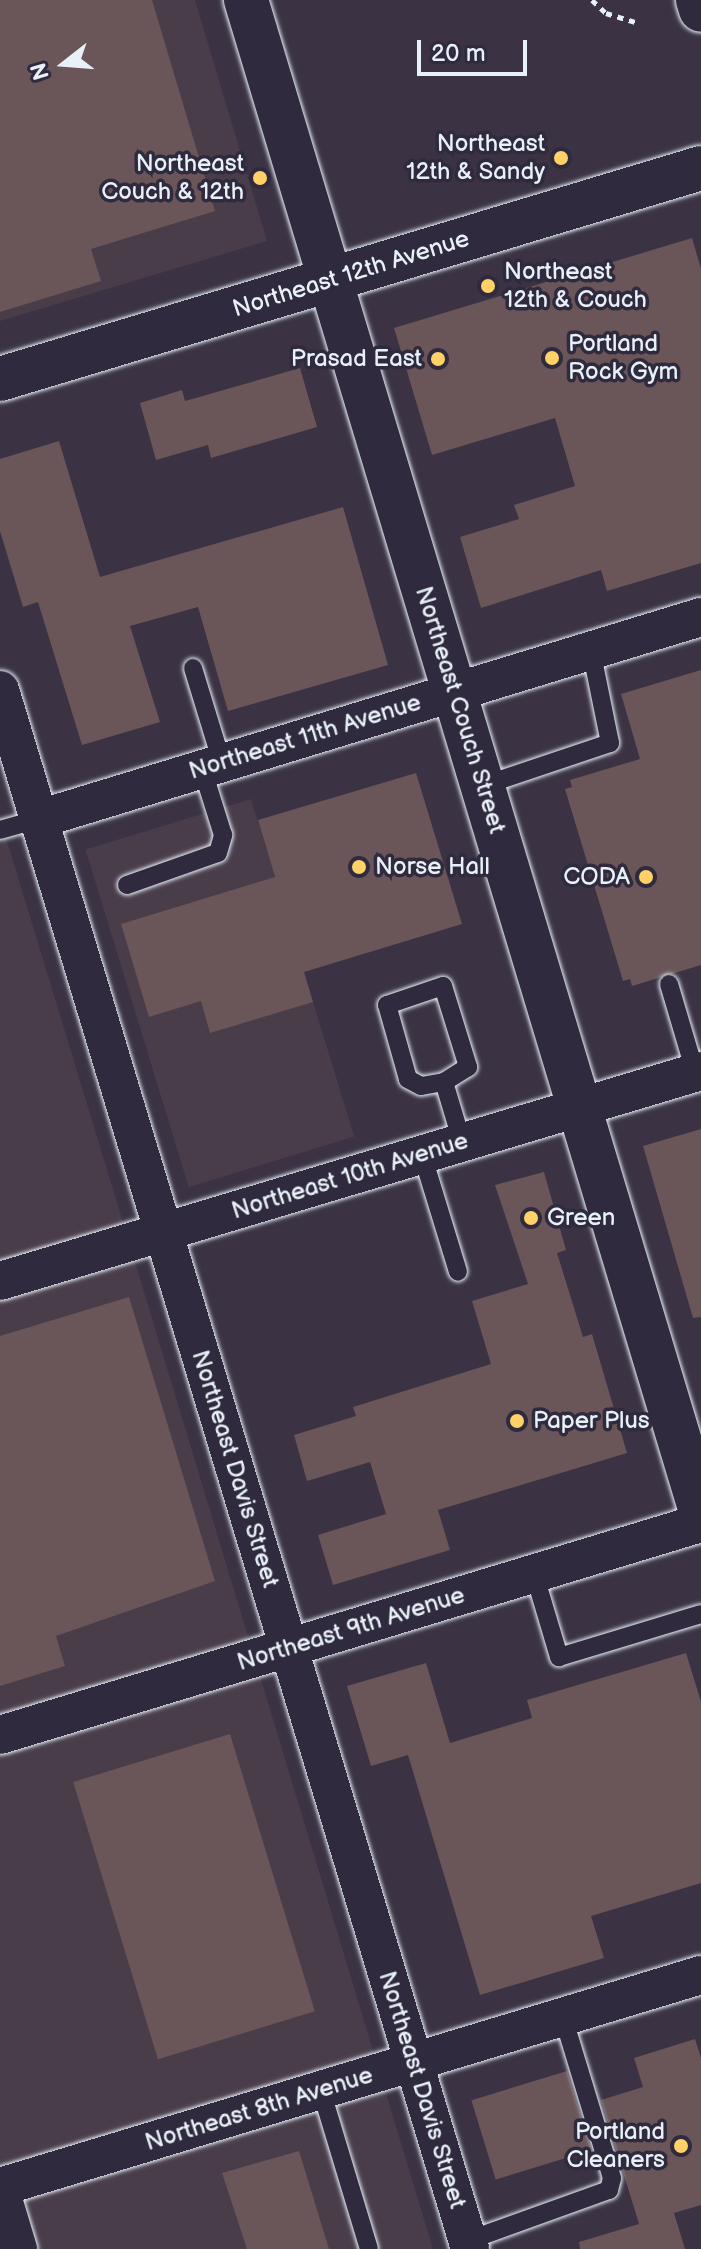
<!DOCTYPE html>
<html>
<head>
<meta charset="utf-8">
<style>
	body { margin:0 }
	#map { position:relative; width:701px; height:2249px; overflow:hidden; background:#3b3343; font-family:"Balsamiq Sans",sans-serif }
	div>[style] { position:absolute }
	.built>* { inset:0; background:#493d4a; transform-origin:0 0 }
	.building>* { inset:0; background:#6a5559; transform-origin:0 0 }
	.path>* { height:5px; margin-top:-2.5px; transform-origin:0; background:repeating-linear-gradient(90deg,#e8f1f8 0 6px,transparent 0 12px) }
	.roads { filter:drop-shadow(0 0 2px #e8f1f8) drop-shadow(0 0 2px #e8f1f8) }
	.lane>* { height:18px; margin:-9px; padding:0 9px; transform-origin:9px; border-radius:9px; background:#2f2a3d }
	.street>* { height:38px; margin:-19px; padding:0 19px; transform-origin:19px; border-radius:19px; background:#2f2a3d }
	.secondary>* { height:44px; margin:-22px; padding:0 22px; transform-origin:22px; border-radius:22px; background:#2f2a3d }
	.primary>* { height:44px; margin:-22px; padding:0 22px; transform-origin:22px; border-radius:22px; background:#2f2a3d }
	.dots>* { width:22px; height:22px; translate:-50% -50%; box-sizing:border-box; border:4px solid #2f2a3d; border-radius:50% }
	span { translate:-50% -50%; white-space:nowrap; text-align:center; line-height:1.15; -webkit-text-stroke:7px #2f2a3d; paint-order:stroke }
	.poi-label { font-size:24px; color:#e8f1f8 }
	.right { translate:-100% -50%; text-align:right }
	.left { translate:0 -50%; text-align:left }
	.street-label { font-size:24px; color:#e8f1f8 }
	.north { position:absolute; left:24px; top:24px; width:80px; height:80px; -webkit-text-stroke:6px #2f2a3d; paint-order:stroke; rotate:253deg; font-size:22px; font-weight:700; line-height:32px; text-align:center; color:#e8f1f8 }
	.north::after { content:''; display:block; margin:auto; width:28px; height:36px; background:#e8f1f8; clip-path:polygon(50% 0,100% 100%,50% 72%,0 100%) }
	.scale { position:absolute; left:417px; top:40px; width:110px; height:36px; box-sizing:border-box; border:4px solid #e8f1f8; border-top:0; padding-left:10px; font-size:24px; line-height:28px; white-space:nowrap; color:#e8f1f8; -webkit-text-stroke:6px #2f2a3d; paint-order:stroke }
</style>
</head>
<body>
<div id="map">
	<div class="built">
		<i style="clip-path:polygon(0 0,195px 0,267px 241px,0 321px)"></i>
		<i style="left:251px;top:799px;width:353px;height:173px;rotate:73deg"></i>
		<i style="clip-path:polygon(0 818px,119px 1209px,433px 2249px,0 2249px)"></i>
	</div>
	<div class="building">
		<i style="clip-path:polygon(0 0,152px 0,215px 211px,91px 249px,101px 281px,0 312px)"></i>
		<i style="clip-path:polygon(692px 238px,701px 269px,701px 563px,607px 591px,601px 570px,481px 608px,460px 537px,519px 519px,514px 505px,575px 486px,555px 418px,432px 455px,394px 328px)"></i>
		<i style="clip-path:polygon(300px 368px,317px 427px,211px 458px,208px 445px,156px 460px,140px 403px,182px 390px,185px 401px)"></i>
		<i style="clip-path:polygon(59px 441px,100px 577px,343px 507px,388px 665px,228px 711px,198px 607px,130px 626px,160px 722px,82px 745px,38px 602px,23px 607px,0 531px,0 459px)"></i>
		<i style="clip-path:polygon(701px 670px,701px 965px,632px 986px,630px 979px,623px 981px,565px 789px,572px 787px,570px 780px,640px 759px,621px 694px)"></i>
		<i style="clip-path:polygon(416px 773px,462px 924px,304px 972px,313px 1002px,210px 1033px,201px 1001px,149px 1017px,121px 924px,275px 877px,258px 820px)"></i>
		<i style="clip-path:polygon(701px 1129px,701px 1317px,693px 1318px,643px 1146px)"></i>
		<i style="clip-path:polygon(544px 1172px,566px 1250px,557px 1253px,583px 1337px,592px 1334px,627px 1453px,438px 1510px,450px 1550px,333px 1585px,318px 1535px,386px 1514px,370px 1462px,307px 1481px,294px 1435px,356px 1416px,353px 1407px,491px 1364px,472px 1301px,528px 1284px,495px 1185px)"></i>
		<i style="clip-path:polygon(129px 1297px,215px 1581px,56px 1636px,65px 1666px,0 1686px,0 1336px)"></i>
		<i style="clip-path:polygon(686px 1653px,701px 1702px,701px 1883px,591px 1916px,604px 1958px,480px 1995px,408px 1755px,371px 1766px,347px 1686px,426px 1663px,450px 1743px,532px 1718px,527px 1700px)"></i>
		<i style="left:230px;top:1734px;width:290px;height:164px;rotate:73deg"></i>
		<i style="clip-path:polygon(695px 2039px,701px 2058px,701px 2205px,674px 2213px,685px 2249px,580px 2249px,579px 2242px,639px 2224px,601px 2100px,643px 2087px,634px 2058px)"></i>
		<i style="left:567px;top:2071px;width:83px;height:100px;rotate:73deg"></i>
		<i style="clip-path:polygon(299px 2151px,329px 2249px,247px 2249px,222px 2173px)"></i>
	</div>
	<div class="path">
		<i style="left:592px;top:0;width:19px;rotate:43deg"></i>
		<i style="left:606px;top:13px;width:31px;rotate:17deg"></i>
	</div>
	<div class="roads">
		<div class="lane">
			<i style="left:193px;top:668px;width:99px;rotate:73deg"></i>
			<i style="left:482px;top:786px;width:135px;rotate:-18.6deg"></i>
			<i style="left:610px;top:743px;width:95px;rotate:-101.5deg"></i>
			<i style="left:0;top:830px;width:41px;rotate:-15.8deg"></i>
			<i style="left:127px;top:885px;width:96px;rotate:-19.4deg"></i>
			<i style="left:218px;top:853px;width:19px;rotate:-74deg"></i>
			<i style="left:223px;top:835px;width:70px;rotate:-107.4deg"></i>
			<i style="left:669px;top:984px;width:92px;rotate:73.5deg"></i>
			<i style="left:444px;top:1082px;width:23px;rotate:170deg"></i>
			<i style="left:421px;top:1086px;width:15px;rotate:-152deg"></i>
			<i style="left:408px;top:1079px;width:77px;rotate:-105.8deg"></i>
			<i style="left:387px;top:1005px;width:59px;rotate:-18.7deg"></i>
			<i style="left:443px;top:986px;width:85px;rotate:72.8deg"></i>
			<i style="left:468px;top:1067px;width:28px;rotate:148deg"></i>
			<i style="left:444px;top:1082px;width:63px;rotate:73.3deg"></i>
			<i style="left:422px;top:1154px;width:123px;rotate:73deg"></i>
			<i style="left:534px;top:1573px;width:88px;rotate:73.4deg"></i>
			<i style="left:559px;top:1657px;width:148px;rotate:-16.8deg"></i>
			<i style="left:321px;top:2090px;width:166px;rotate:73.2deg"></i>
			<i style="left:467px;top:2241px;width:151px;rotate:-19.8deg"></i>
			<i style="left:609px;top:2190px;width:12px;rotate:-76deg"></i>
			<i style="left:612px;top:2178px;width:168px;rotate:-106.9deg"></i>
		</div>
		<div class="street">
			<i style="left:0;top:690px;width:1628px;rotate:73.22deg"></i>
			<i style="left:39px;top:819px;width:692px;rotate:-16.97deg"></i>
			<i style="left:0;top:1281px;width:732px;rotate:-16.68deg"></i>
			<i style="left:0;top:1735px;width:732px;rotate:-16.83deg"></i>
			<i style="left:0;top:2187px;width:732px;rotate:-16.83deg"></i>
			<i style="left:0;top:2189px;width:63px;rotate:73.3deg"></i>
		</div>
		<div class="secondary">
			<i style="left:0;top:379px;width:732px;rotate:-16.75deg"></i>
		</div>
		<div class="primary">
			<i style="left:246px;top:0;width:1579px;rotate:73.25deg"></i>
			<i style="left:698px;top:0;width:10px;rotate:73deg"></i>
		</div>
	</div>
	<div class="dots">
		<i style="left:561px;top:158px;background:#ffd166"></i>
		<i style="left:260px;top:178px;background:#ffd166"></i>
		<i style="left:488px;top:286px;background:#ffd166"></i>
		<i style="left:552px;top:358px;background:#ffd166"></i>
		<i style="left:438px;top:359px;background:#ffd166"></i>
		<i style="left:359px;top:867px;background:#ffd166"></i>
		<i style="left:646px;top:877px;background:#ffd166"></i>
		<i style="left:531px;top:1218px;background:#ffd166"></i>
		<i style="left:517px;top:1421px;background:#ffd166"></i>
		<i style="left:681px;top:2146px;background:#ffd166"></i>
	</div>
	<div class="poi-label">
		<span class="right" style="left:545px;top:158px">Northeast<br>12th &amp; Sandy</span>
		<span class="right" style="left:244px;top:178px">Northeast<br>Couch &amp; 12th</span>
		<span class="left" style="left:504px;top:286px">Northeast<br>12th &amp; Couch</span>
		<span class="left" style="left:568px;top:358px">Portland<br>Rock Gym</span>
		<span class="right" style="left:422px;top:359px">Prasad East</span>
		<span class="left" style="left:375px;top:867px">Norse Hall</span>
		<span class="right" style="left:630px;top:877px">CODA</span>
		<span class="left" style="left:547px;top:1218px">Green</span>
		<span class="left" style="left:533px;top:1421px">Paper Plus</span>
		<span class="right" style="left:665px;top:2146px">Portland<br>Cleaners</span>
	</div>
	<div class="street-label">
		<span style="left:351px;top:274px;rotate:-17deg">Northeast 12th Avenue</span>
		<span style="left:460px;top:710px;rotate:73deg">Northeast Couch Street</span>
		<span style="left:305px;top:737px;rotate:-17deg">Northeast 11th Avenue</span>
		<span style="left:350px;top:1176px;rotate:-17deg">Northeast 10th Avenue</span>
		<span style="left:235px;top:1469px;rotate:73deg">Northeast Davis Street</span>
		<span style="left:351px;top:1629px;rotate:-17deg">Northeast 9th Avenue</span>
		<span style="left:422px;top:2090px;rotate:73deg">Northeast Davis Street</span>
		<span style="left:259px;top:2109px;rotate:-17deg">Northeast 8th Avenue</span>
	</div>
	<div class="north">N</div>
	<div class="scale">20 m</div>
</div>
</body>
</html>
